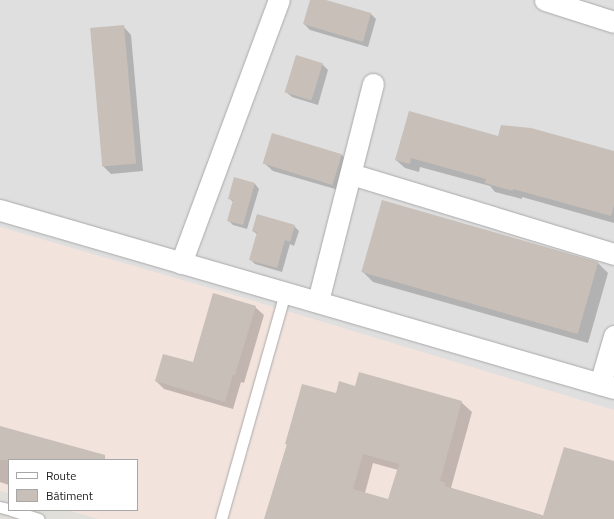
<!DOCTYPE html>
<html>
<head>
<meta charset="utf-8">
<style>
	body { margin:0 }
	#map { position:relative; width:614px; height:519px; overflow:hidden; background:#f2efe9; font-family:"Titillium Web",sans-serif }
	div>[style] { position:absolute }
	.residential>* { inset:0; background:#e0dfdf }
	.military>* { inset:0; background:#f3e3dd }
	.airport>* { inset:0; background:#e1dfda }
	.shadow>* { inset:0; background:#0003 }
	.building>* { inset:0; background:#c7bfb8; transform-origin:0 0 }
	.roads { filter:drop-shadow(0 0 1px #a9a9a9) drop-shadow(0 0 1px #a9a9a9) }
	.service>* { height:11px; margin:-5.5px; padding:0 5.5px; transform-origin:5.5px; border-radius:5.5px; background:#fff }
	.minor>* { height:21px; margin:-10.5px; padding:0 10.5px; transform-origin:10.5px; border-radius:10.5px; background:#fff }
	span { translate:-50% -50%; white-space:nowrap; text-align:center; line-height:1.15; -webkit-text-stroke:3px #fff; paint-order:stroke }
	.legend { position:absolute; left:8px; top:459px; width:130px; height:52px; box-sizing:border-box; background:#fff; border:1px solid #a7a7a7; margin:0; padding:5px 7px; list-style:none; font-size:12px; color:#222 }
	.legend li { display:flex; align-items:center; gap:8px; height:20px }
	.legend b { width:20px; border:1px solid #a7a7a7 }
</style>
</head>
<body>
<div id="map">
	<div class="residential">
		<i style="clip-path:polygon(evenodd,0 0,614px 0,614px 519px,0 519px,0 0,9px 460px,137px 460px,137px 510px,9px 510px,9px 460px)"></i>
	</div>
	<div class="military">
		<i style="clip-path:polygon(evenodd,0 227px,251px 300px,614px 410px,614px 519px,0 519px,0 227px,9px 460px,137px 460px,137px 510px,9px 510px,9px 460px)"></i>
	</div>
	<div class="airport">
		<i style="clip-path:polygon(0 491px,9px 493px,9px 510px,67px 510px,98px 519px,0 519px)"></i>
	</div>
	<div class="shadow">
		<i style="clip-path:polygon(311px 0,323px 0,371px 14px,376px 19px,368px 47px,310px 30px,304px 24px)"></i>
		<i style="clip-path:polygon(123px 26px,131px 35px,143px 171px,111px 174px,103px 166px)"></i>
		<i style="clip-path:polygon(322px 64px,328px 70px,318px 105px,292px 97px,286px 92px)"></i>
		<i style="clip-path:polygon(499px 137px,614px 152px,614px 223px,522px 197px,522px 199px,495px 192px,490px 186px,420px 167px,419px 172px,405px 168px,396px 160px)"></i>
		<i style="clip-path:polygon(342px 155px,350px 163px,342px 191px,273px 171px,264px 163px)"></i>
		<i style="clip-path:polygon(235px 179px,255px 184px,259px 189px,247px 229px,233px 225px,228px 220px,233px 202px,229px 198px)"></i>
		<i style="clip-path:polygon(294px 226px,299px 231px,294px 246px,290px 244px,282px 272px,255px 264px,250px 259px,258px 235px,253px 231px)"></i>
		<i style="clip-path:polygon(598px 263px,608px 273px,588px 343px,373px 282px,362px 271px)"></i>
		<i style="clip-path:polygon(255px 307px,264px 315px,244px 383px,241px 382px,233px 409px,164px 389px,156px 381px,194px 364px)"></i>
		<i style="clip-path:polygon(evenodd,356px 387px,461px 402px,472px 412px,451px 488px,544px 516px,614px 462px,614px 519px,265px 519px,287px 445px,286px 444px,336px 395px,356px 387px,373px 463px,398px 470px,389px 500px,365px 493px,373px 463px)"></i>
		<i style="clip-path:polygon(0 427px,96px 460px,9px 460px,9px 485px,0 482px)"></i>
	</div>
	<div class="building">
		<i style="clip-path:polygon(310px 0,326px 0,371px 13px,363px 42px,303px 24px)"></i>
		<i style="left:124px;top:25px;width:139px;height:34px;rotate:85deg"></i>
		<i style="left:296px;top:55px;width:28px;height:39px;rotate:17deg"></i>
		<i style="clip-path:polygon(409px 111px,498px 136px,501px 125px,531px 128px,614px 151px,614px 205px,611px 216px,513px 189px,513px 191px,485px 183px,486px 179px,411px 158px,410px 164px,395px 160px)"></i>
		<i style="left:272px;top:133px;width:73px;height:32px;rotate:17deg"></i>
		<i style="clip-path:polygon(234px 177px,255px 183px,243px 225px,227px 221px,233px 200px,228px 199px)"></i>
		<i style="left:382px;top:200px;width:225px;height:75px;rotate:16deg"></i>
		<i style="clip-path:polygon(257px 214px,295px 225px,290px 242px,285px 240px,277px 268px,249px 260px,257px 232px,252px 231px)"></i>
		<i style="clip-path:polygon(213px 293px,256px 306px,235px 375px,233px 375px,225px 402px,155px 381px,163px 354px,193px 362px)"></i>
		<i style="clip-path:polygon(evenodd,359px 372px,462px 401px,440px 481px,446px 483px,445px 486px,542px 515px,542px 519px,264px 519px,287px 444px,285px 444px,302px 384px,336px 393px,339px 381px,355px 386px,359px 372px,363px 454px,399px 464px,388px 499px,353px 489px,363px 454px)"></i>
		<i style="clip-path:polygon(0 426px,105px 455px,105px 460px,0 460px)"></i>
		<i style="clip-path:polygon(564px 447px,614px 461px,614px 519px,542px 519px)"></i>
	</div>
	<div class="roads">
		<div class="service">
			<i style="left:0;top:507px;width:9px;rotate:13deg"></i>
			<i style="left:11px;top:510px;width:29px;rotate:18deg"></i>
			<i style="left:221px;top:519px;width:235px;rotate:-74.2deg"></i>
		</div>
		<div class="minor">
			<i style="left:545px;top:0;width:72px;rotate:17.7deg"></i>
			<i style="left:351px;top:174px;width:275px;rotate:16.9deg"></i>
			<i style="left:0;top:210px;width:639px;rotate:16.17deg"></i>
			<i style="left:181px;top:263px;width:281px;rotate:-69.6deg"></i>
			<i style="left:318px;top:301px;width:224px;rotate:-75.8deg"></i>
			<i style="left:600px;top:384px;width:50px;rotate:-73.7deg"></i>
		</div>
	</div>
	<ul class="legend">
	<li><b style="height:5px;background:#fff"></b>Route</li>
	<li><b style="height:11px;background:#c7bfb8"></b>Bâtiment</li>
	</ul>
</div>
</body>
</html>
